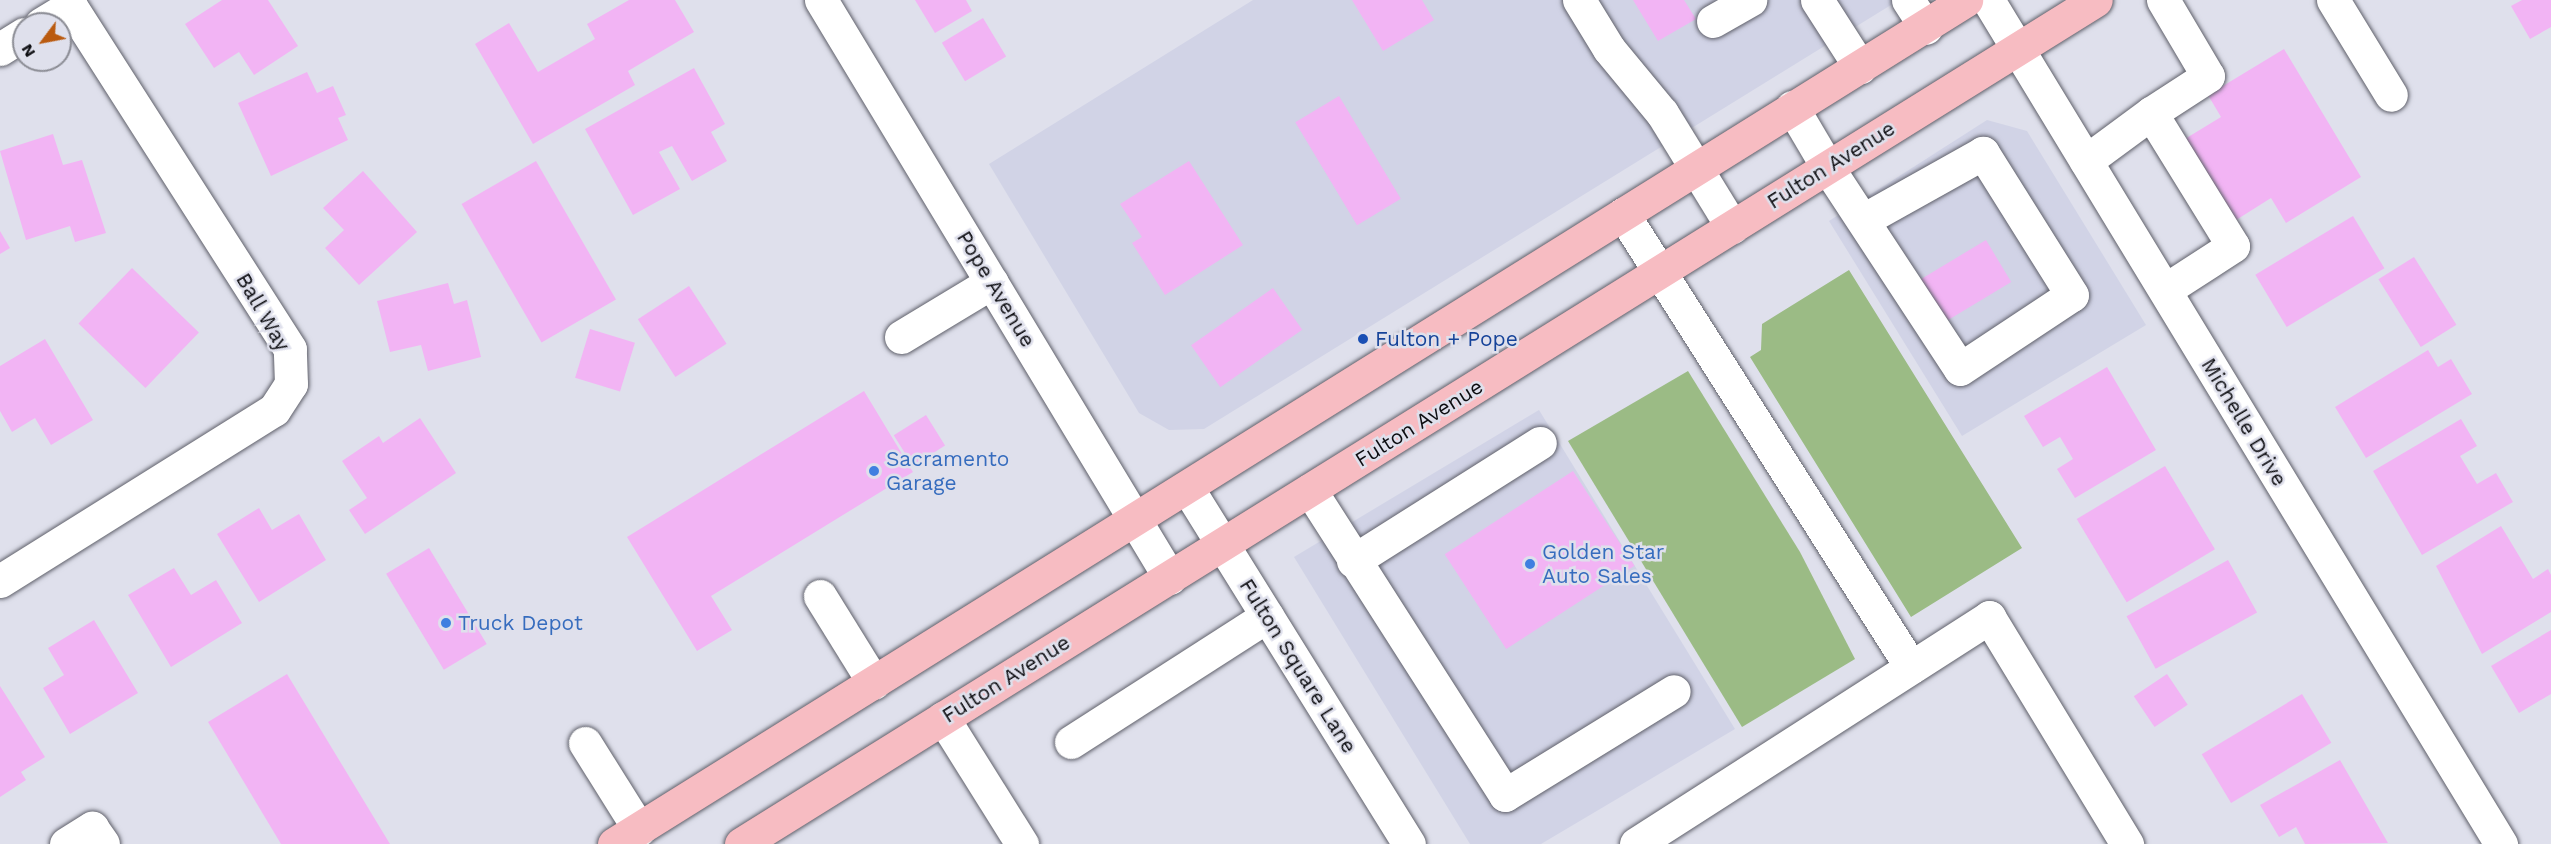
<!DOCTYPE html>
<html>
<head>
<meta charset="utf-8">
<style>
	body { margin:0 }
	#map { position:relative; width:2551px; height:844px; overflow:hidden; background:#dfe0ec; font-family:"Work Sans",sans-serif }
	div>[style] { position:absolute }
	.built>* { inset:0; background:#d1d3e6 }
	.green>* { inset:0; background:#9bbb85 }
	.building>* { inset:0; background:#f2b4f4; transform-origin:0 0 }
	.roads { filter:drop-shadow(0 0 2px #5f606a) drop-shadow(0 0 2px #5f606a) }
	.minor>* { height:33px; margin:-16.5px; padding:0 16.5px; transform-origin:16.5px; border-radius:16.5px; background:#fff }
	.major>* { height:33px; margin:-16.5px; padding:0 16.5px; transform-origin:16.5px; border-radius:16.5px; background:#f7bcc2 }
	.dots>* { width:16px; height:16px; translate:-50% -50%; box-sizing:border-box; border:3px solid #dfe0ec; border-radius:50% }
	span { translate:-50% -50%; white-space:nowrap; text-align:center; line-height:1.15; -webkit-text-stroke:5px #dfe0ec; paint-order:stroke }
	.street-label { font-size:21px; color:#0d0d11 }
	.transit-label { font-size:21px; color:#164399 }
	.left { translate:0 -50%; text-align:left }
	.shop-label { font-size:21px; color:#366cbe }
	.north { position:absolute; left:12px; top:12px; width:60px; height:60px; box-sizing:border-box; background:#dfe0ec; border:2px solid #8b8c94; border-radius:50%; rotate:238deg; font-size:16px; font-weight:700; line-height:24px; text-align:center; color:#0d0d11 }
	.north::after { content:''; display:block; margin:auto; width:21px; height:27px; background:#ba5b10; clip-path:polygon(50% 0,100% 100%,50% 72%,0 100%) }
</style>
</head>
<body>
<div id="map">
	<div class="built">
		<i style="clip-path:polygon(1253px 0,1899px 0,1204px 429px,1169px 430px,1139px 413px,989px 164px)"></i>
		<i style="clip-path:polygon(1987px 120px,2027px 131px,2146px 325px,1962px 436px,1829px 221px)"></i>
		<i style="clip-path:polygon(1539px 410px,1735px 729px,1541px 844px,1470px 844px,1294px 557px)"></i>
	</div>
	<div class="green">
		<i style="clip-path:polygon(1849px 270px,2022px 548px,1911px 617px,1750px 357px,1761px 350px,1762px 324px)"></i>
		<i style="clip-path:polygon(1688px 371px,1800px 552px,1855px 659px,1742px 727px,1568px 441px)"></i>
	</div>
	<div class="building">
		<i style="clip-path:polygon(222px 0,268px 0,298px 46px,254px 75px,239px 52px,214px 68px,185px 24px)"></i>
		<i style="clip-path:polygon(629px 0,675px 0,694px 32px,628px 71px,635px 85px,533px 144px,475px 44px,509px 23px,538px 72px,595px 39px,587px 24px)"></i>
		<i style="clip-path:polygon(915px 0,966px 0,972px 11px,935px 33px)"></i>
		<i style="clip-path:polygon(1352px 0,1422px 0,1434px 20px,1383px 51px)"></i>
		<i style="clip-path:polygon(1633px 0,1684px 0,1696px 19px,1658px 41px)"></i>
		<i style="clip-path:polygon(2522px 0,2551px 0,2551px 27px,2530px 39px,2511px 6px)"></i>
		<i style="left:983px;top:18px;width:45px;height:48px;rotate:59deg"></i>
		<i style="clip-path:polygon(2284px 49px,2361px 177px,2286px 223px,2271px 198px,2225px 227px,2175px 145px,2221px 117px,2208px 95px)"></i>
		<i style="clip-path:polygon(694px 68px,725px 124px,711px 132px,727px 161px,692px 181px,672px 146px,659px 152px,680px 189px,633px 215px,585px 129px)"></i>
		<i style="clip-path:polygon(307px 72px,317px 93px,333px 86px,346px 115px,338px 118px,348px 140px,271px 176px,238px 103px)"></i>
		<i style="left:1339px;top:96px;width:120px;height:51px;rotate:59deg"></i>
		<i style="clip-path:polygon(53px 134px,63px 165px,82px 160px,106px 233px,75px 242px,70px 226px,26px 240px,0 151px)"></i>
		<i style="left:536px;top:161px;width:160px;height:86px;rotate:60deg"></i>
		<i style="clip-path:polygon(1189px 161px,1243px 245px,1165px 295px,1132px 243px,1142px 237px,1120px 204px)"></i>
		<i style="clip-path:polygon(363px 171px,417px 232px,359px 285px,325px 248px,344px 230px,323px 208px)"></i>
		<i style="left:2353px;top:216px;width:61px;height:114px;rotate:59deg"></i>
		<i style="clip-path:polygon(0 231px,10px 248px,0 254px)"></i>
		<i style="left:1986px;top:240px;width:49px;height:77px;rotate:59deg"></i>
		<i style="left:2414px;top:257px;width:80px;height:42px;rotate:58deg"></i>
		<i style="left:132px;top:268px;width:93px;height:77px;rotate:44deg"></i>
		<i style="clip-path:polygon(448px 283px,454px 304px,467px 300px,481px 357px,428px 371px,421px 345px,390px 352px,377px 301px)"></i>
		<i style="left:689px;top:286px;width:69px;height:61px;rotate:57deg"></i>
		<i style="left:1273px;top:288px;width:51px;height:100px;rotate:55deg"></i>
		<i style="left:590px;top:329px;width:47px;height:51px;rotate:17deg"></i>
		<i style="clip-path:polygon(45px 339px,93px 420px,51px 445px,35px 418px,12px 432px,0 411px,0 366px)"></i>
		<i style="clip-path:polygon(2428px 350px,2438px 367px,2451px 359px,2472px 394px,2366px 458px,2335px 407px)"></i>
		<i style="clip-path:polygon(2107px 367px,2156px 450px,2075px 498px,2057px 469px,2073px 459px,2060px 437px,2043px 447px,2024px 416px)"></i>
		<i style="clip-path:polygon(864px 391px,913px 472px,711px 596px,732px 630px,697px 651px,627px 537px)"></i>
		<i style="left:926px;top:415px;width:36px;height:38px;rotate:58deg"></i>
		<i style="clip-path:polygon(420px 418px,456px 473px,365px 534px,349px 510px,367px 498px,342px 461px,379px 436px,383px 443px)"></i>
		<i style="clip-path:polygon(2461px 419px,2477px 446px,2460px 456px,2477px 484px,2496px 473px,2513px 502px,2422px 555px,2373px 471px)"></i>
		<i style="left:2165px;top:466px;width:97px;height:103px;rotate:59deg"></i>
		<i style="left:1573px;top:471px;width:113px;height:153px;rotate:57deg"></i>
		<i style="clip-path:polygon(259px 508px,272px 530px,299px 514px,326px 560px,259px 602px,217px 534px)"></i>
		<i style="clip-path:polygon(2501px 526px,2533px 579px,2548px 569px,2551px 575px,2551px 612px,2482px 654px,2436px 566px)"></i>
		<i style="left:429px;top:548px;width:112px;height:50px;rotate:59deg"></i>
		<i style="left:2228px;top:560px;width:60px;height:116px;rotate:61deg"></i>
		<i style="clip-path:polygon(174px 568px,191px 595px,216px 580px,242px 623px,171px 667px,128px 595px)"></i>
		<i style="clip-path:polygon(94px 620px,138px 693px,70px 734px,43px 688px,64px 675px,48px 648px)"></i>
		<i style="clip-path:polygon(2551px 630px,2551px 694px,2519px 713px,2491px 666px)"></i>
		<i style="clip-path:polygon(287px 674px,390px 844px,281px 844px,208px 722px)"></i>
		<i style="left:2167px;top:674px;width:37px;height:40px;rotate:56deg"></i>
		<i style="clip-path:polygon(0 686px,45px 757px,21px 772px,26px 780px,0 797px)"></i>
		<i style="left:2302px;top:694px;width:57px;height:117px;rotate:59deg"></i>
		<i style="clip-path:polygon(2340px 760px,2388px 843px,2305px 844px,2296px 827px,2279px 837px,2260px 805px)"></i>
	</div>
	<div class="roads">
		<div class="minor">
			<i style="left:821px;top:0;width:675px;rotate:58.88deg"></i>
			<i style="left:1579px;top:0;width:57px;rotate:58.5deg"></i>
			<i style="left:1609px;top:49px;width:83px;rotate:50.4deg"></i>
			<i style="left:1662px;top:113px;width:134px;rotate:58.4deg"></i>
			<i style="left:1817px;top:0;width:80px;rotate:57.3deg"></i>
			<i style="left:1908px;top:0;width:33px;rotate:57deg"></i>
			<i style="left:1988px;top:0;width:988px;rotate:58.71deg"></i>
			<i style="left:2163px;top:0;width:88px;rotate:59.4deg"></i>
			<i style="left:2208px;top:76px;width:68px;rotate:147deg"></i>
			<i style="left:2151px;top:113px;width:156px;rotate:58.3deg"></i>
			<i style="left:2233px;top:246px;width:81px;rotate:147.1deg"></i>
			<i style="left:2333px;top:0;width:111px;rotate:58.6deg"></i>
			<i style="left:1713px;top:21px;width:43px;rotate:-29.6deg"></i>
			<i style="left:0;top:49px;width:28px;rotate:-32deg"></i>
			<i style="left:1792px;top:107px;width:71px;rotate:59.5deg"></i>
			<i style="left:1828px;top:168px;width:240px;rotate:56.7deg"></i>
			<i style="left:1960px;top:369px;width:134px;rotate:-33.5deg"></i>
			<i style="left:2072px;top:295px;width:168px;rotate:-122.1deg"></i>
			<i style="left:1983px;top:153px;width:137px;rotate:150.8deg"></i>
			<i style="left:2086px;top:161px;width:81px;rotate:-36.4deg"></i>
			<i style="left:1623px;top:214px;width:537px;rotate:57.55deg"></i>
			<i style="left:901px;top:337px;width:106px;rotate:-31.1deg"></i>
			<i style="left:1188px;top:489px;width:418px;rotate:58.1deg"></i>
			<i style="left:1310px;top:490px;width:362px;rotate:57.4deg"></i>
			<i style="left:1505px;top:795px;width:198px;rotate:-31.6deg"></i>
			<i style="left:1353px;top:561px;width:221px;rotate:-32.3deg"></i>
			<i style="left:0;top:581px;width:323px;rotate:-32deg"></i>
			<i style="left:274px;top:410px;width:31px;rotate:-57deg"></i>
			<i style="left:291px;top:384px;width:35px;rotate:-92deg"></i>
			<i style="left:290px;top:349px;width:407px;rotate:-122.6deg"></i>
			<i style="left:71px;top:6px;width:35px;rotate:149deg"></i>
			<i style="left:820px;top:596px;width:102px;rotate:58.2deg"></i>
			<i style="left:943px;top:718px;width:149px;rotate:57.9deg"></i>
			<i style="left:1071px;top:742px;width:233px;rotate:-32.7deg"></i>
			<i style="left:585px;top:743px;width:102px;rotate:57.9deg"></i>
			<i style="left:66px;top:844px;width:31px;rotate:-32deg"></i>
			<i style="left:92px;top:828px;width:19px;rotate:55deg"></i>
			<i style="left:1636px;top:844px;width:420px;rotate:-32.7deg"></i>
			<i style="left:1989px;top:617px;width:266px;rotate:58.7deg"></i>
		</div>
		<div class="major">
			<i style="left:614px;top:844px;width:1594px;rotate:-31.97deg"></i>
			<i style="left:741px;top:844px;width:1596px;rotate:-31.92deg"></i>
		</div>
	</div>
	<div class="dots">
		<i style="left:1363px;top:339px;background:#1a4fb4"></i>
		<i style="left:874px;top:471px;background:#3f7fe0"></i>
		<i style="left:1530px;top:564px;background:#3f7fe0"></i>
		<i style="left:446px;top:623px;background:#3f7fe0"></i>
	</div>
	<div class="street-label">
		<span style="left:1831px;top:165px;rotate:-32deg">Fulton Avenue</span>
		<span style="left:996px;top:289px;rotate:59deg">Pope Avenue</span>
		<span style="left:263px;top:312px;rotate:60deg">Ball Way</span>
		<span style="left:2244px;top:422px;rotate:59deg">Michelle Drive</span>
		<span style="left:1419px;top:423px;rotate:-32deg">Fulton Avenue</span>
		<span style="left:1298px;top:666px;rotate:58deg">Fulton Square Lane</span>
		<span style="left:1006px;top:679px;rotate:-32deg">Fulton Avenue</span>
	</div>
	<div class="transit-label">
		<span class="left" style="left:1375px;top:339px">Fulton + Pope</span>
	</div>
	<div class="shop-label">
		<span class="left" style="left:886px;top:471px">Sacramento<br>Garage</span>
		<span class="left" style="left:1542px;top:564px">Golden Star<br>Auto Sales</span>
		<span class="left" style="left:458px;top:623px">Truck Depot</span>
	</div>
	<div class="north">N</div>
</div>
</body>
</html>
